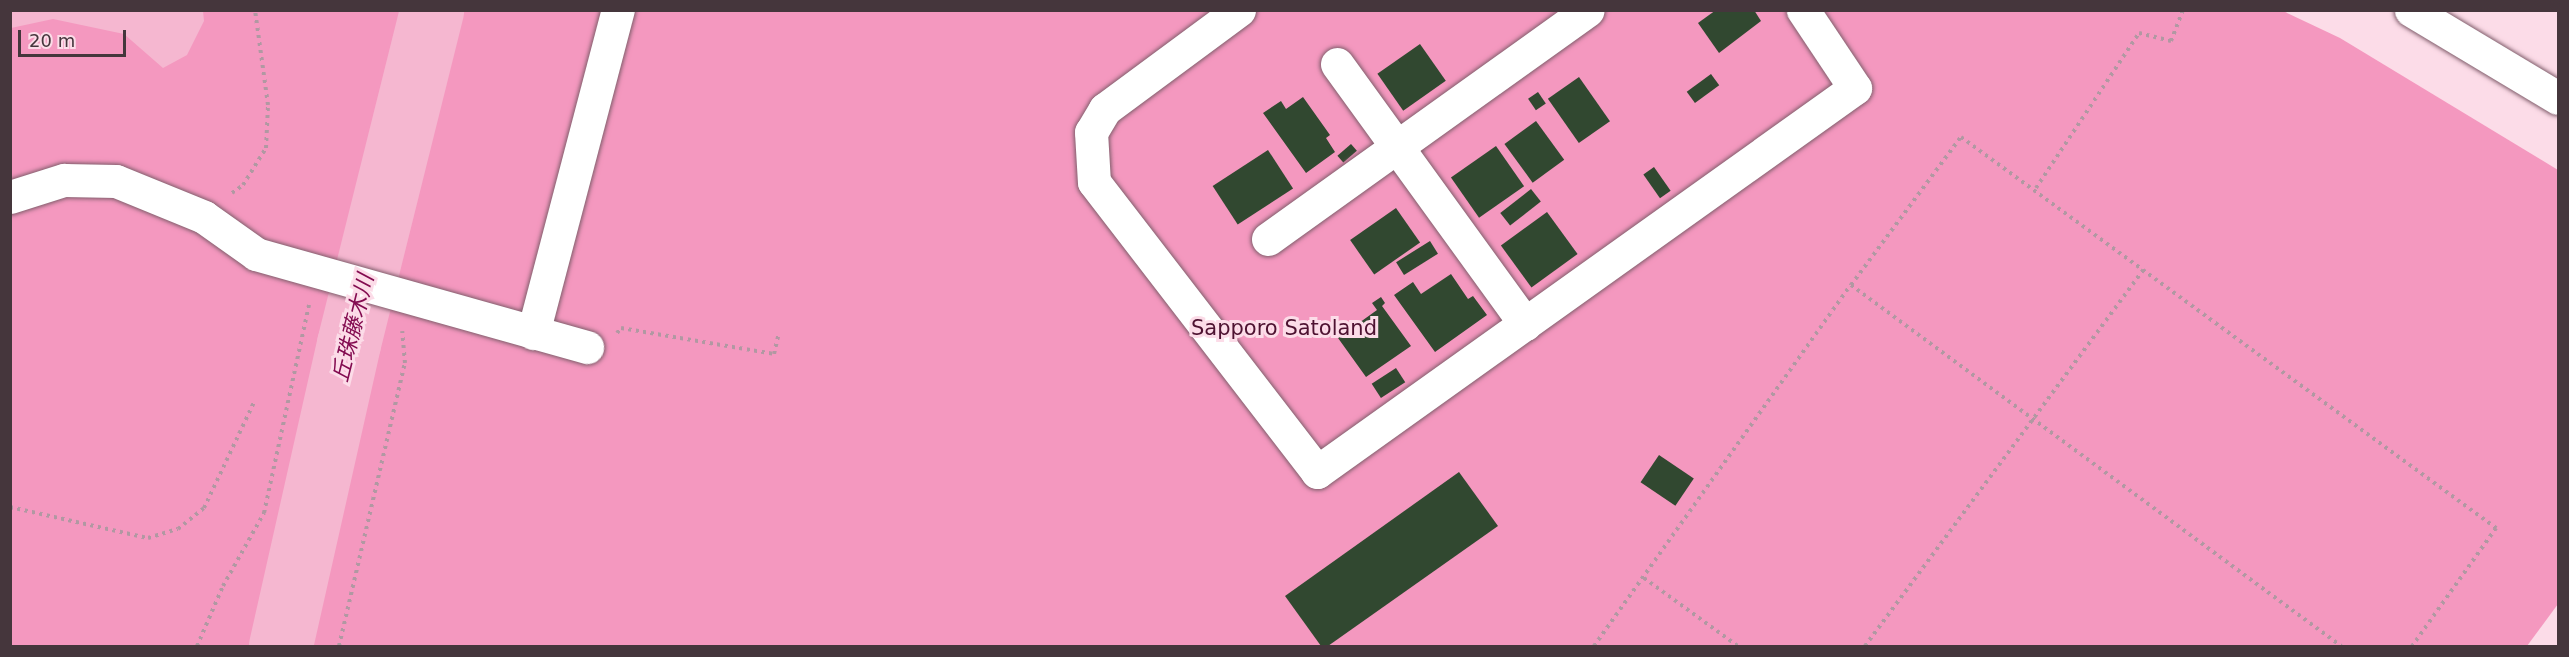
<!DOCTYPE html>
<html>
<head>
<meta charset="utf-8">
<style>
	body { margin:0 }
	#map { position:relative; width:2569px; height:657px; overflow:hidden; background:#fcdce8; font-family:"DejaVu Sans","Noto Sans JP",sans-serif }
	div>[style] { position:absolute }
	.green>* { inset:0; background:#f498bf }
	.water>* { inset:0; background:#f5b7d0 }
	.river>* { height:64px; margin:-32px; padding:0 32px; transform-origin:32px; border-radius:32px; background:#f5b7d0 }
	.building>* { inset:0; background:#314830; transform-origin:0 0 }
	.path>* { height:4px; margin-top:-2px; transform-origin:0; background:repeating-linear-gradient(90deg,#b198a2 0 3px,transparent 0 7.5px) }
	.roads { filter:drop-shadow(0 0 2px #815e6c) drop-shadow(0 0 2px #815e6c) }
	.minor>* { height:33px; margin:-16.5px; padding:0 16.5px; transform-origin:16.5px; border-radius:16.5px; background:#fff }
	span { translate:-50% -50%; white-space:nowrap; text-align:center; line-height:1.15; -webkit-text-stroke:6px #fcdce8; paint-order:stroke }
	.park-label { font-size:21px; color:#4e1231 }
	.water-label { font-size:22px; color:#830b50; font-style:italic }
	.frame { position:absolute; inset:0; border:12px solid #45363c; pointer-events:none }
	.scale { position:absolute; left:18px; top:30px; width:108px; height:27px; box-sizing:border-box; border:3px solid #45363c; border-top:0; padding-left:8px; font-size:18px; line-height:21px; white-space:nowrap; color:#45363c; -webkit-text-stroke:4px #fcdce8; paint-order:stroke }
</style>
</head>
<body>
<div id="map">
	<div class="green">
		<i style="clip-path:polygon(10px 11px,2283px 11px,2340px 38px,2558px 170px,2558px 604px,2527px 646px,11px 646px)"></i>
	</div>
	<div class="water">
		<i style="clip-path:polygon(11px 10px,203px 11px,204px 21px,187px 55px,163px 68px,124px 34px,53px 19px,11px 28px)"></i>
	</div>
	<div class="river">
		<i style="left:281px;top:646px;width:310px;rotate:-77.3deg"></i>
		<i style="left:349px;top:344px;width:344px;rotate:-76deg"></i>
	</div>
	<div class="building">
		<i style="clip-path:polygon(1716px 10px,1754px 10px,1761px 21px,1719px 53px,1698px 23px)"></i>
		<i style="left:1420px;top:44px;width:45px;height:52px;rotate:55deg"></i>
		<i style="left:1711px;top:74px;width:14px;height:30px;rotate:54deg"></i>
		<i style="left:1579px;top:77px;width:54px;height:38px;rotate:55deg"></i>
		<i style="left:1538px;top:92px;width:14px;height:12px;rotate:56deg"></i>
		<i style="clip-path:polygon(1303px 97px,1330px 135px,1326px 138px,1335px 152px,1306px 173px,1263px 113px,1281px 101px,1286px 109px)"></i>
		<i style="left:1536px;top:121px;width:48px;height:39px;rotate:54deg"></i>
		<i style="left:1351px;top:144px;width:9px;height:18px;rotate:49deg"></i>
		<i style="left:1496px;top:146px;width:49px;height:55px;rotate:55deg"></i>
		<i style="left:1268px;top:150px;width:46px;height:66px;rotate:57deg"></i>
		<i style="left:1654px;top:167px;width:29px;height:13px;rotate:55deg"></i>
		<i style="left:1531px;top:189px;width:16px;height:39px;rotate:52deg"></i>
		<i style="left:1396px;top:208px;width:42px;height:56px;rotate:55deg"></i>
		<i style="left:1547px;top:212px;width:52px;height:57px;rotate:54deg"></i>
		<i style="left:1430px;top:241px;width:15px;height:40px;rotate:58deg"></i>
		<i style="clip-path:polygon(1451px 274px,1468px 299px,1473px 296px,1487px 315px,1435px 352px,1394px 295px,1413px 282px,1421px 294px)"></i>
		<i style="clip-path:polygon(1381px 297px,1385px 303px,1382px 306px,1411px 346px,1366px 377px,1338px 338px,1377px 310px,1372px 303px)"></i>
		<i style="left:1396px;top:368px;width:17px;height:29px;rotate:57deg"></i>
		<i style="left:1659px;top:455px;width:42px;height:33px;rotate:34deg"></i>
		<i style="clip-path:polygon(1459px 472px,1498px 526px,1328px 646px,1321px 646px,1285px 596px)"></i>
	</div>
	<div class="path">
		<i style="left:2036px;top:188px;width:186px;rotate:-56.4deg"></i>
		<i style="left:2139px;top:33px;width:33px;rotate:14deg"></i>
		<i style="left:2171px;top:41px;width:33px;rotate:-69deg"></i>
		<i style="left:232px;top:193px;width:14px;rotate:-36deg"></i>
		<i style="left:243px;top:185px;width:44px;rotate:-58.1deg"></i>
		<i style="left:266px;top:148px;width:43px;rotate:-87.3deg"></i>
		<i style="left:268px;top:105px;width:96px;rotate:-97.8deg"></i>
		<i style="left:1851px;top:285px;width:609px;rotate:36.38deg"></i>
		<i style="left:617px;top:333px;width:6px;rotate:-51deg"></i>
		<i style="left:621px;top:328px;width:155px;rotate:9.6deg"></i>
		<i style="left:774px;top:354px;width:22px;rotate:-77deg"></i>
		<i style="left:10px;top:507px;width:141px;rotate:12.7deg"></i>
		<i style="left:148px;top:538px;width:31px;rotate:-17deg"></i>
		<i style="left:178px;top:529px;width:33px;rotate:-39deg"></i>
		<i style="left:204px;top:508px;width:119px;rotate:-64.7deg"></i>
		<i style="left:1644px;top:578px;width:116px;rotate:35.9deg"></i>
		<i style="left:197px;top:646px;width:65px;rotate:-66.6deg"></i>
		<i style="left:223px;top:586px;width:84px;rotate:-60.7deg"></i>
		<i style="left:264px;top:513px;width:213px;rotate:-77.8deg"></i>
		<i style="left:339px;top:646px;width:291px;rotate:-76.9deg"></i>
		<i style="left:405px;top:363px;width:32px;rotate:-95deg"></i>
		<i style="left:1594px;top:646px;width:443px;rotate:-54.6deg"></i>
		<i style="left:1851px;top:285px;width:184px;rotate:-53.4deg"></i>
		<i style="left:1961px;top:137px;width:663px;rotate:36.16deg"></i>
		<i style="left:2496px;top:528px;width:145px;rotate:125.4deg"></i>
		<i style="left:1865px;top:646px;width:468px;rotate:-53.5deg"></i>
	</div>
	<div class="roads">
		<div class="minor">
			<i style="left:1239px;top:10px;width:167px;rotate:143.5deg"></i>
			<i style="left:1105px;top:109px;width:27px;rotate:121deg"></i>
			<i style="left:1091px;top:132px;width:50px;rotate:86.6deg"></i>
			<i style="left:1094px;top:182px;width:366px;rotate:52.4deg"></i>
			<i style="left:1317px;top:472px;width:661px;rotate:-35.52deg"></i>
			<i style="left:1855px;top:88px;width:94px;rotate:-123.7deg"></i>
			<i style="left:2411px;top:10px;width:171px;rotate:30.9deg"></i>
			<i style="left:1337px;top:64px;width:321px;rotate:54.1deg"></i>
			<i style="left:10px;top:197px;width:57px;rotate:-17.5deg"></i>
			<i style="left:64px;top:180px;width:52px;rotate:1.1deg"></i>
			<i style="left:116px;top:181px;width:95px;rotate:22.2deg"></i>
			<i style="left:204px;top:217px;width:64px;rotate:35.4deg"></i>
			<i style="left:256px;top:254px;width:344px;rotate:15.7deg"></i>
			<i style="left:1268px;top:239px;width:393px;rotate:-35.6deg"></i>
			<i style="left:533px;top:333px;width:334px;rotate:-75.3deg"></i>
		</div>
	</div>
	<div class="park-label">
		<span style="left:1284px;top:328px">Sapporo Satoland</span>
	</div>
	<div class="water-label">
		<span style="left:353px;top:328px;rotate:-76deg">丘珠藤木川</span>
	</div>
	<div class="frame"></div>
	<div class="scale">20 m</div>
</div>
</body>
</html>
